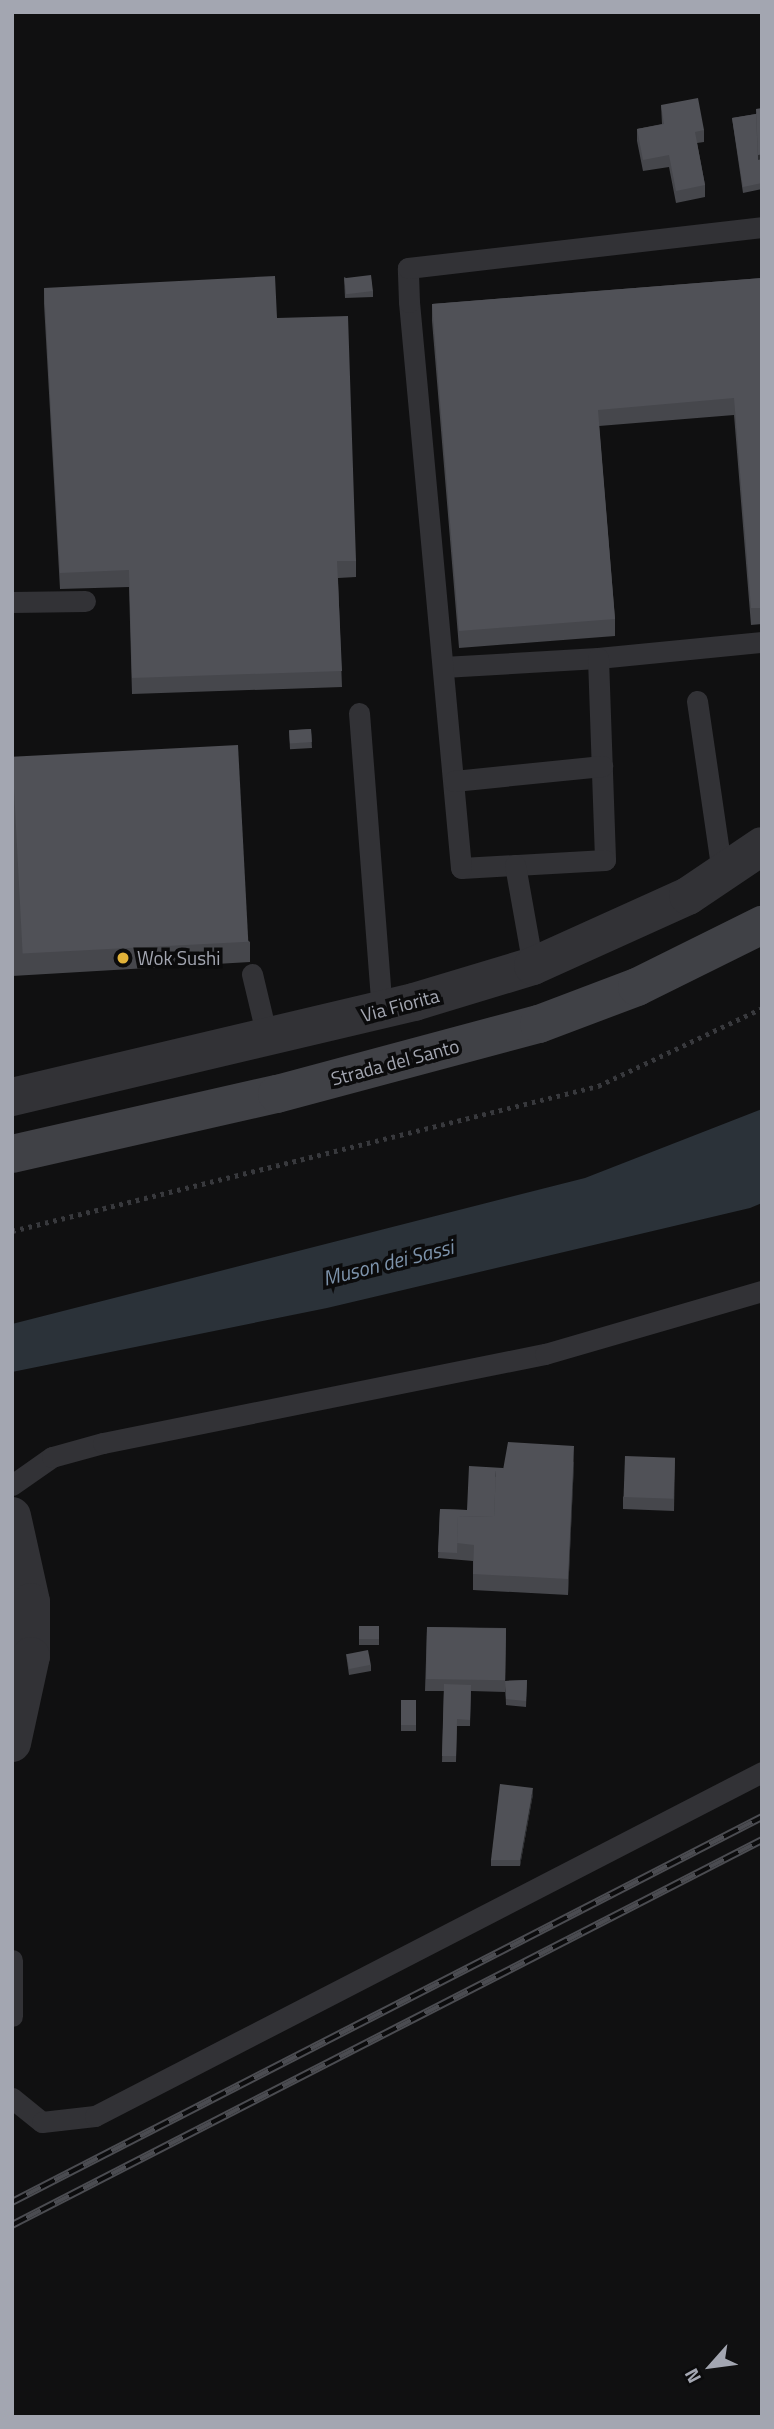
<!DOCTYPE html>
<html>
<head>
<meta charset="utf-8">
<style>
	body { margin:0 }
	#map { position:relative; width:774px; height:2429px; overflow:hidden; background:#101011; font-family:"Titillium Web",sans-serif }
	div>[style] { position:absolute }
	.water>* { inset:0; background:#2b3239 }
	.path>* { height:4.5px; margin-top:-2.25px; transform-origin:0; background:repeating-linear-gradient(90deg,#38393d 0 3.5px,transparent 0 8.5px) }
	.lane>* { height:21px; margin:-10.5px; padding:0 10.5px; transform-origin:10.5px; border-radius:10.5px; background:#323236 }
	.street>* { height:38px; margin:-19px; padding:0 19px; transform-origin:19px; border-radius:19px; background:#323236 }
	.secondary>* { height:38px; margin:-19px; padding:0 19px; transform-origin:19px; border-radius:19px; background:#404146 }
	.rail>* { height:8px; margin-top:-4px; transform-origin:0; background:repeating-linear-gradient(90deg,#0b0b0c 0 16px,#4b4c51 0 32px); box-sizing:border-box; border-block:2px solid #4b4c51 }
	.wall>* { inset:0; background:#46474c; transform-origin:0 0 }
	.shaded-wall>* { inset:0; background:#2c2d30 }
	.building>* { inset:0; background:#505157; transform-origin:0 0 }
	.dots>* { width:19px; height:19px; translate:-50% -50%; box-sizing:border-box; border:4px solid #0b0b0c; border-radius:50% }
	span { translate:-50% -50%; white-space:nowrap; text-align:center; line-height:1.15; -webkit-text-stroke:7px #0b0b0c; paint-order:stroke }
	.poi-label { font-size:19px; color:#a3a6b1 }
	.left { translate:0 -50%; text-align:left }
	.street-label { font-size:19px; color:#a3a6b1 }
	.water-label { font-size:21px; color:#7c92aa; font-style:italic }
	.frame { position:absolute; inset:0; border:14px solid #a3a6b1; pointer-events:none }
	.north { position:absolute; left:676px; top:2331px; width:70px; height:70px; -webkit-text-stroke:5px #0b0b0c; paint-order:stroke; rotate:242deg; font-size:19px; font-weight:700; line-height:28px; text-align:center; color:#a3a6b1 }
	.north::after { content:''; display:block; margin:auto; width:24px; height:32px; background:#a3a6b1; clip-path:polygon(50% 0,100% 100%,50% 72%,0 100%) }
</style>
</head>
<body>
<div id="map">
	<div class="water">
		<i style="clip-path:polygon(762px 1109px,762px 1203px,750px 1208px,327px 1308px,12px 1372px,12px 1324px,585px 1178px)"></i>
	</div>
	<div class="path">
		<i style="left:12px;top:1231px;width:604px;rotate:-13.9deg"></i>
		<i style="left:598px;top:1086px;width:182px;rotate:-25.4deg"></i>
	</div>
	<div class="lane">
		<i style="left:12px;top:602px;width:73px;rotate:-0.8deg"></i>
		<i style="left:598px;top:658px;width:165px;rotate:-5.6deg"></i>
		<i style="left:443px;top:667px;width:155px;rotate:-3.3deg"></i>
		<i style="left:598px;top:658px;width:202px;rotate:88deg"></i>
		<i style="left:605px;top:860px;width:144px;rotate:176.8deg"></i>
		<i style="left:461px;top:868px;width:568px;rotate:-95.25deg"></i>
		<i style="left:409px;top:302px;width:34px;rotate:-92deg"></i>
		<i style="left:408px;top:268px;width:356px;rotate:-6.6deg"></i>
		<i style="left:697px;top:701px;width:174px;rotate:81.7deg"></i>
		<i style="left:359px;top:713px;width:298px;rotate:85.6deg"></i>
		<i style="left:454px;top:781px;width:149px;rotate:-5.8deg"></i>
		<i style="left:515px;top:865px;width:103px;rotate:79.9deg"></i>
		<i style="left:252px;top:974px;width:65px;rotate:76.6deg"></i>
		<i style="left:12px;top:1485px;width:49px;rotate:-35deg"></i>
		<i style="left:52px;top:1457px;width:53px;rotate:-15.4deg"></i>
		<i style="left:103px;top:1443px;width:451px;rotate:-11.4deg"></i>
		<i style="left:545px;top:1354px;width:226px;rotate:-16.2deg"></i>
		<i style="left:12px;top:1960px;width:56px;rotate:90deg"></i>
		<i style="left:12px;top:2098px;width:38px;rotate:39deg"></i>
		<i style="left:42px;top:2122px;width:53px;rotate:-6.5deg"></i>
		<i style="left:95px;top:2116px;width:750px;rotate:-27.28deg"></i>
	</div>
	<div class="street">
		<i style="left:12px;top:1097px;width:413px;rotate:-13.3deg"></i>
		<i style="left:414px;top:1002px;width:124px;rotate:-16.8deg"></i>
		<i style="left:533px;top:966px;width:170px;rotate:-24.3deg"></i>
		<i style="left:688px;top:896px;width:89px;rotate:-34deg"></i>
		<i style="left:12px;top:1516px;width:88px;rotate:77.5deg"></i>
		<i style="left:31px;top:1602px;width:54px;rotate:90deg"></i>
		<i style="left:31px;top:1656px;width:89px;rotate:102.3deg"></i>
	</div>
	<div class="secondary">
		<i style="left:12px;top:1154px;width:272px;rotate:-12.8deg"></i>
		<i style="left:277px;top:1094px;width:271px;rotate:-15deg"></i>
		<i style="left:539px;top:1024px;width:105px;rotate:-20.7deg"></i>
		<i style="left:637px;top:987px;width:140px;rotate:-26.4deg"></i>
	</div>
	<div class="rail">
		<i style="left:12px;top:2202px;width:843px;rotate:-27.17deg"></i>
		<i style="left:12px;top:2225px;width:843px;rotate:-27.17deg"></i>
	</div>
	<div class="wall">
		<i style="clip-path:polygon(661px 105px,704px 130px,704px 142px,697px 143px,705px 185px,705px 197px,676px 203px,669px 167px,643px 171px,637px 141px,637px 129px,662px 124px)"></i>
		<i style="clip-path:polygon(762px 108px,762px 189px,743px 193px,732px 118px,756px 114px)"></i>
		<i style="clip-path:polygon(344px 277px,373px 291px,373px 297px,345px 298px)"></i>
		<i style="clip-path:polygon(762px 278px,762px 624px,751px 625px,734px 415px,599px 426px,615px 619px,615px 636px,459px 648px,432px 321px,432px 304px)"></i>
		<i style="clip-path:polygon(44px 288px,277px 318px,356px 561px,356px 577px,338px 578px,342px 687px,132px 694px,129px 587px,60px 589px,44px 304px)"></i>
		<i style="left:311px;top:729px;width:19px;height:22px;rotate:87deg"></i>
		<i style="clip-path:polygon(12px 758px,250px 942px,250px 962px,12px 976px)"></i>
		<i style="clip-path:polygon(675px 1458px,674px 1511px,623px 1509px,623px 1497px)"></i>
		<i style="clip-path:polygon(574px 1462px,568px 1595px,473px 1590px,473px 1561px,438px 1558px,440px 1509px,467px 1510px,503px 1468px)"></i>
		<i style="left:359px;top:1626px;width:20px;height:19px"></i>
		<i style="clip-path:polygon(427px 1627px,506px 1628px,505px 1692px,471px 1691px,470px 1726px,457px 1726px,456px 1762px,442px 1762px,444px 1691px,425px 1691px)"></i>
		<i style="clip-path:polygon(346px 1654px,371px 1665px,371px 1671px,349px 1675px)"></i>
		<i style="clip-path:polygon(527px 1680px,526px 1707px,506px 1705px,505px 1681px)"></i>
		<i style="left:416px;top:1700px;width:31px;height:15px;rotate:90deg"></i>
		<i style="clip-path:polygon(533px 1794px,520px 1866px,491px 1866px,491px 1860px)"></i>
	</div>
	<div class="shaded-wall">
		<i style="clip-path:polygon(762px 154px,762px 166px,758px 167px,758px 155px)"></i>
		<i style="clip-path:polygon(574px 1446px,574px 1462px,568px 1595px,568px 1579px)"></i>
		<i style="clip-path:polygon(533px 1788px,533px 1794px,520px 1866px,520px 1860px)"></i>
	</div>
	<div class="building">
		<i style="clip-path:polygon(698px 98px,704px 130px,695px 132px,705px 185px,676px 191px,669px 155px,643px 160px,637px 129px,664px 124px,661px 105px)"></i>
		<i style="clip-path:polygon(762px 108px,762px 154px,758px 155px,756px 109px)"></i>
		<i style="clip-path:polygon(756px 114px,758px 160px,762px 159px,762px 183px,743px 187px,732px 118px)"></i>
		<i style="left:371px;top:275px;width:16px;height:27px;rotate:83deg"></i>
		<i style="clip-path:polygon(275px 276px,277px 318px,348px 316px,356px 561px,337px 561px,342px 671px,132px 678px,129px 570px,60px 573px,44px 288px)"></i>
		<i style="clip-path:polygon(762px 278px,762px 608px,751px 608px,734px 398px,598px 410px,615px 619px,459px 631px,432px 304px)"></i>
		<i style="left:311px;top:729px;width:13px;height:22px;rotate:86deg"></i>
		<i style="left:238px;top:745px;width:197px;height:226px;rotate:87deg"></i>
		<i style="clip-path:polygon(508px 1442px,574px 1446px,568px 1579px,473px 1574px,474px 1545px,457px 1543px,458px 1516px,494px 1517px,496px 1470px,503px 1470px)"></i>
		<i style="left:625px;top:1456px;width:50px;height:41px;rotate:2deg"></i>
		<i style="clip-path:polygon(469px 1466px,503px 1468px,503px 1470px,496px 1470px,494px 1517px,458px 1516px,457px 1553px,438px 1552px,440px 1509px,467px 1510px)"></i>
		<i style="left:359px;top:1626px;width:20px;height:13px"></i>
		<i style="left:427px;top:1627px;width:79px;height:52px;rotate:1deg"></i>
		<i style="left:368px;top:1650px;width:15px;height:22px;rotate:79deg"></i>
		<i style="clip-path:polygon(527px 1680px,526px 1701px,506px 1699px,505px 1681px)"></i>
		<i style="clip-path:polygon(444px 1684px,471px 1685px,470px 1720px,457px 1719px,456px 1756px,442px 1756px)"></i>
		<i style="left:416px;top:1700px;width:25px;height:15px;rotate:90deg"></i>
		<i style="clip-path:polygon(500px 1784px,533px 1788px,520px 1860px,491px 1860px)"></i>
	</div>
	<div class="dots">
		<i style="left:123px;top:958px;background:#e1b239"></i>
	</div>
	<div class="poi-label">
		<span class="left" style="left:137px;top:958px">Wok Sushi</span>
	</div>
	<div class="street-label">
		<span style="left:400px;top:1005px;rotate:-15deg">Via Fiorita</span>
		<span style="left:395px;top:1062px;rotate:-15deg">Strada del Santo</span>
	</div>
	<div class="water-label">
		<span style="left:388px;top:1262px;rotate:-14deg">Muson dei Sassi</span>
	</div>
	<div class="frame"></div>
	<div class="north">N</div>
</div>
</body>
</html>
